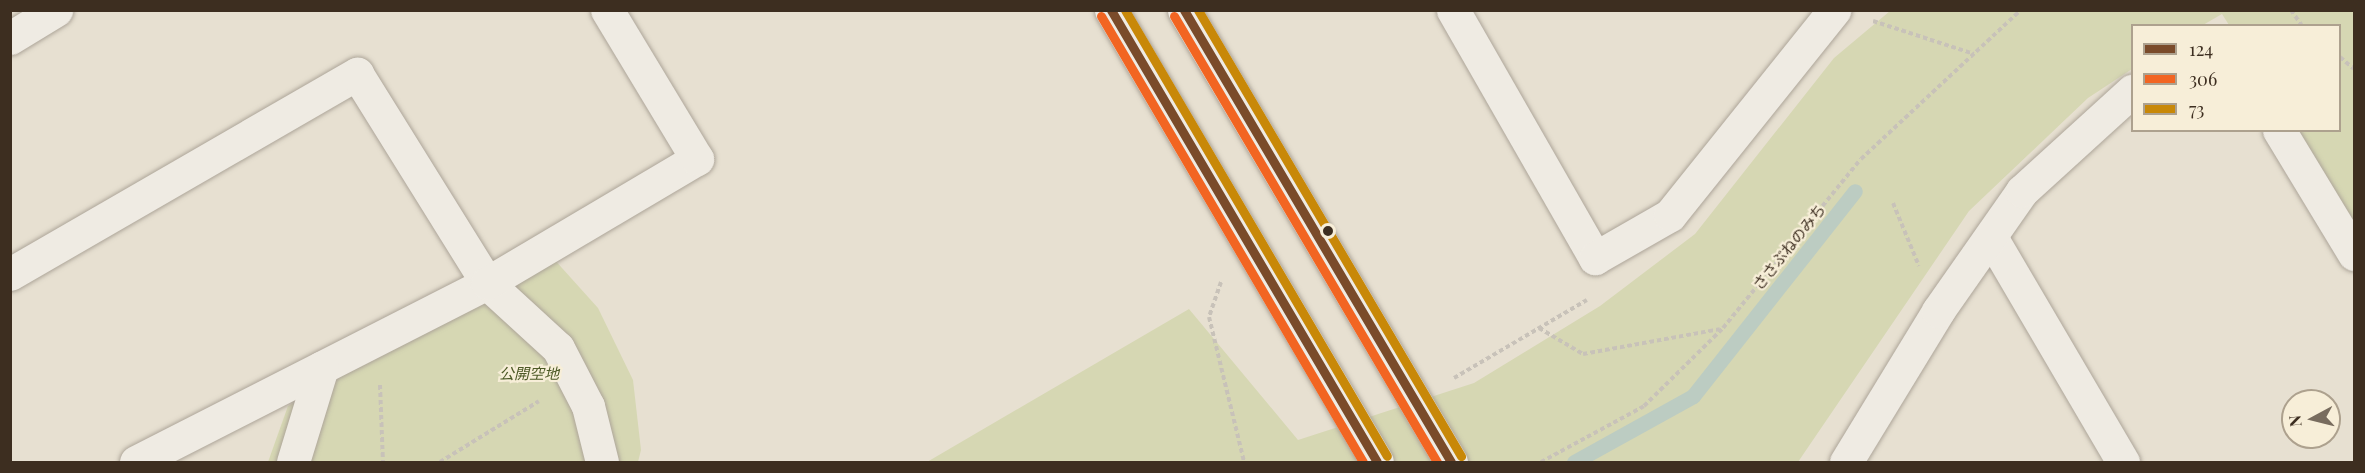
<!DOCTYPE html>
<html>
<head>
<meta charset="utf-8">
<style>
	body { margin:0 }
	#map { position:relative; width:2365px; height:473px; overflow:hidden; background:#e7e0d1; font-family:"Playfair Display","Noto Sans JP",serif }
	div>[style] { position:absolute }
	.green>* { inset:0; background:#d6d7b3 }
	.stream>* { height:15px; margin:-7.5px; padding:0 7.5px; transform-origin:7.5px; border-radius:7.5px; background:#bcccc2 }
	.path>* { height:4px; margin-top:-2px; transform-origin:0; background:repeating-linear-gradient(90deg,#c8c2b9 0 4.5px,transparent 0 7.5px) }
	.roads { filter:drop-shadow(0 0 2px #ada599) drop-shadow(0 0 2px #ada599) }
	.street>* { height:33px; margin:-16.5px; padding:0 16.5px; transform-origin:16.5px; border-radius:16.5px; background:#efebe3 }
	.secondary>* { height:33px; margin:-16.5px; padding:0 16.5px; transform-origin:16.5px; border-radius:16.5px; background:#efebe3 }
	.bus-1>* { height:9px; margin:-4.5px; padding:0 4.5px; transform-origin:4.5px; border-radius:4.5px; background:#7a4b2a }
	.bus-2>* { height:9px; margin:-4.5px; padding:0 4.5px; transform-origin:4.5px; border-radius:4.5px; background:#f26522 }
	.bus-3>* { height:9px; margin:-4.5px; padding:0 4.5px; transform-origin:4.5px; border-radius:4.5px; background:#c88808 }
	.dots>* { width:16px; height:16px; translate:-50% -50%; box-sizing:border-box; border:3px solid #f7eed8; border-radius:50% }
	span { translate:-50% -50%; white-space:nowrap; text-align:center; line-height:1.15; -webkit-text-stroke:4.5px #f7eed8; paint-order:stroke }
	.street-label { font-size:15px; color:#3d2e20 }
	.park-label { font-size:15px; color:#4d5a26; font-style:italic }
	.frame { position:absolute; inset:0; border:12px solid #3d2e20; pointer-events:none }
	.legend { position:absolute; left:2131px; top:24px; width:210px; height:108px; box-sizing:border-box; background:#f7eed8; border:2px solid #ada18e; margin:0; padding:8px 10px; list-style:none; font-size:18px; color:#3d2e20 }
	.legend li { display:flex; align-items:center; gap:12px; height:30px }
	.legend b { width:30px; border:2px solid #ada18e }
	.north { position:absolute; left:2281px; top:389px; width:60px; height:60px; box-sizing:border-box; background:#f7eed8; border:2px solid #ada18e; border-radius:50%; rotate:263deg; font-size:16px; font-weight:700; line-height:24px; text-align:center; color:#3d2e20 }
	.north::after { content:''; display:block; margin:auto; width:21px; height:27px; background:#786c5e; clip-path:polygon(50% 0,100% 100%,50% 72%,0 100%) }
</style>
</head>
<body>
<div id="map">
	<div class="green">
		<i style="clip-path:polygon(1890px 11px,2354px 11px,2354px 227px,2295px 131px,2340px 130px,2340px 26px,2229px 25px,2222px 14px,2203px 25px,2132px 26px,2132px 69px,2088px 98px,1969px 211px,1798px 462px,927px 462px,1189px 309px,1298px 440px,1474px 383px,1600px 306px,1695px 234px,1834px 58px)"></i>
		<i style="clip-path:polygon(553px 258px,598px 308px,633px 380px,641px 450px,638px 462px,268px 462px,288px 406px)"></i>
	</div>
	<div class="stream">
		<i style="left:1574px;top:462px;width:136px;rotate:-29deg"></i>
		<i style="left:1693px;top:396px;width:261px;rotate:-51.7deg"></i>
	</div>
	<div class="path">
		<i style="left:2291px;top:10px;width:19px;rotate:55deg"></i>
		<i style="left:1873px;top:21px;width:106px;rotate:18.1deg"></i>
		<i style="left:2340px;top:57px;width:18px;rotate:41deg"></i>
		<i style="left:1893px;top:203px;width:68px;rotate:67.6deg"></i>
		<i style="left:1221px;top:282px;width:37px;rotate:109deg"></i>
		<i style="left:1209px;top:317px;width:149px;rotate:76.4deg"></i>
		<i style="left:1539px;top:328px;width:51px;rotate:30.6deg"></i>
		<i style="left:1583px;top:354px;width:139px;rotate:-10.3deg"></i>
		<i style="left:1454px;top:378px;width:154px;rotate:-30.4deg"></i>
		<i style="left:380px;top:385px;width:77px;rotate:87.8deg"></i>
		<i style="left:440px;top:462px;width:116px;rotate:-31.6deg"></i>
		<i style="left:1541px;top:462px;width:117px;rotate:-28.5deg"></i>
		<i style="left:1644px;top:406px;width:111px;rotate:-44.6deg"></i>
		<i style="left:1723px;top:328px;width:218px;rotate:-50.8deg"></i>
		<i style="left:1861px;top:159px;width:219px;rotate:-43deg"></i>
	</div>
	<div class="roads">
		<div class="street">
			<i style="left:1453px;top:10px;width:286px;rotate:60.2deg"></i>
			<i style="left:1595px;top:258px;width:86px;rotate:-29.8deg"></i>
			<i style="left:1670px;top:215px;width:263px;rotate:-51.3deg"></i>
			<i style="left:10px;top:38px;width:54px;rotate:-31.3deg"></i>
			<i style="left:2279px;top:130px;width:145px;rotate:58.8deg"></i>
			<i style="left:1991px;top:237px;width:261px;rotate:59.6deg"></i>
			<i style="left:10px;top:274px;width:401px;rotate:-30deg"></i>
			<i style="left:357px;top:74px;width:246px;rotate:58.1deg"></i>
			<i style="left:487px;top:283px;width:96px;rotate:42.5deg"></i>
			<i style="left:558px;top:348px;width:65px;rotate:62.7deg"></i>
			<i style="left:588px;top:406px;width:58px;rotate:76deg"></i>
			<i style="left:136px;top:462px;width:394px;rotate:-27deg"></i>
			<i style="left:487px;top:283px;width:244px;rotate:-30.6deg"></i>
			<i style="left:697px;top:159px;width:174px;rotate:-121.1deg"></i>
			<i style="left:293px;top:462px;width:99px;rotate:-73deg"></i>
			<i style="left:1846px;top:462px;width:177px;rotate:-58.6deg"></i>
			<i style="left:1938px;top:311px;width:146px;rotate:-55deg"></i>
			<i style="left:2022px;top:191px;width:149px;rotate:-42.3deg"></i>
		</div>
		<div class="secondary">
			<i style="left:1111px;top:10px;width:524px;rotate:59.52deg"></i>
			<i style="left:1184px;top:10px;width:525px;rotate:59.43deg"></i>
		</div>
	</div>
	<div class="bus-1">
		<i style="left:1111px;top:10px;width:524px;rotate:59.52deg"></i>
		<i style="left:1184px;top:10px;width:525px;rotate:59.43deg"></i>
	</div>
	<div class="bus-2">
		<i style="left:1101px;top:16px;width:517px;rotate:59.57deg"></i>
		<i style="left:1174px;top:16px;width:518px;rotate:59.47deg"></i>
	</div>
	<div class="bus-3">
		<i style="left:1125px;top:10px;width:517px;rotate:59.57deg"></i>
		<i style="left:1198px;top:10px;width:518px;rotate:59.47deg"></i>
	</div>
	<div class="dots">
		<i style="left:1328px;top:231px;background:#3d2e20"></i>
	</div>
	<div class="street-label">
		<span style="left:1789px;top:247px;rotate:-51deg">ささぶねのみち</span>
	</div>
	<div class="park-label">
		<span style="left:529px;top:374px">公開空地</span>
	</div>
	<div class="frame"></div>
	<ul class="legend">
	<li><b style="height:8px;background:#7a4b2a"></b>124</li>
	<li><b style="height:8px;background:#f26522"></b>306</li>
	<li><b style="height:8px;background:#c88808"></b>73</li>
	</ul>
	<div class="north">N</div>
</div>
</body>
</html>
